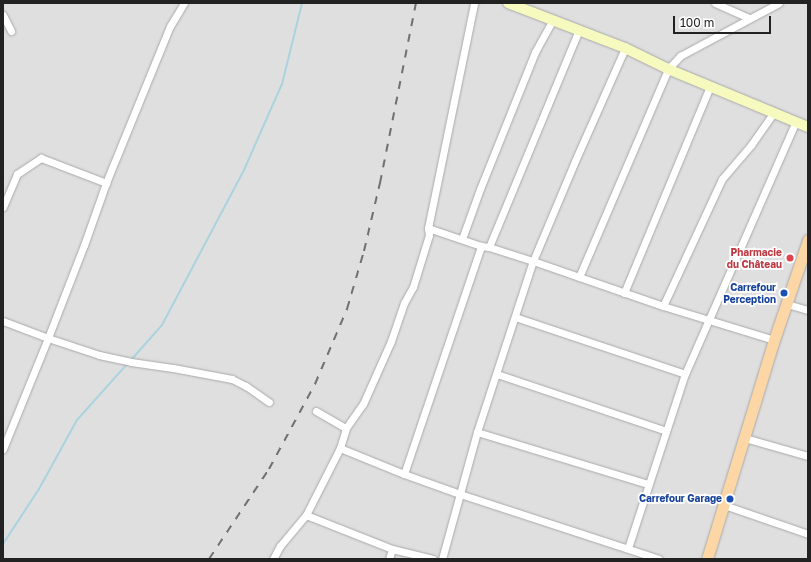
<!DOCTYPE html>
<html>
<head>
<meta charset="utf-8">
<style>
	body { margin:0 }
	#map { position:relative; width:811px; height:562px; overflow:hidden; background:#f2efe9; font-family:"Golos Text",sans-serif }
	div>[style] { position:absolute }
	.residential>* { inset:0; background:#e0dfdf; transform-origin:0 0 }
	.stream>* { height:2px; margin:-1px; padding:0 1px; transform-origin:1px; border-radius:1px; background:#aad3df }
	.roads { filter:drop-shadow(0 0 1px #a9a9a9) drop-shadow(0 0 1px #a9a9a9) }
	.street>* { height:7px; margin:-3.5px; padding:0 3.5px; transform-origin:3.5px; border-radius:3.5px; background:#fff }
	.secondary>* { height:10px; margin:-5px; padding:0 5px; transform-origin:5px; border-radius:5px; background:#f7fabf }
	.primary>* { height:11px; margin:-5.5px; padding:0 5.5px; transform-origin:5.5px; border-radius:5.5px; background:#fcd6a4 }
	.rail>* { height:2px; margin-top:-1px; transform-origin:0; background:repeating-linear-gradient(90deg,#707070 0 8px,transparent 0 16px) }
	.dots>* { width:11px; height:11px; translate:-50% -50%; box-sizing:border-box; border:2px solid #fff; border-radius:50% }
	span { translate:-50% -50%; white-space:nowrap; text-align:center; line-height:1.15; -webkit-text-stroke:3.5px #fff; paint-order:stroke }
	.health-label { font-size:10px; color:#be3a42; font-weight:700 }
	.right { translate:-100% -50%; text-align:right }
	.transit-label { font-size:10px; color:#164399; font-weight:700 }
	.frame { position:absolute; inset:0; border:4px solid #222; pointer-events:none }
	.scale { position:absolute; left:673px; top:16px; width:98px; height:18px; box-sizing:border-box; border:2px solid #222; border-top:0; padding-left:5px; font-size:12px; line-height:14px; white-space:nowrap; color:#222; -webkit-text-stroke:3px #fff; paint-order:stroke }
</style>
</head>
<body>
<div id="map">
	<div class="residential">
		<i style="left:3px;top:3px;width:805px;height:556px"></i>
	</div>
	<div class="stream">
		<i style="left:131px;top:360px;width:47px;rotate:-48.5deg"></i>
		<i style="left:162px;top:325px;width:175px;rotate:-62.1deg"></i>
		<i style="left:244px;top:170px;width:94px;rotate:-66.2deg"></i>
		<i style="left:282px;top:84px;width:83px;rotate:-76.1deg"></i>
		<i style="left:3px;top:544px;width:66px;rotate:-56.8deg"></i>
		<i style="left:39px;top:489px;width:79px;rotate:-61.2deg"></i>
		<i style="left:77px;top:420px;width:76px;rotate:-48.2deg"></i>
	</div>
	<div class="roads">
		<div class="street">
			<i style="left:184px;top:3px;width:27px;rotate:121deg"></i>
			<i style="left:170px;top:26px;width:170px;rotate:112.2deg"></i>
			<i style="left:106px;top:183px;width:66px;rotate:109.5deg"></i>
			<i style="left:84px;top:245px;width:100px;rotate:111.2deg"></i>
			<i style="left:48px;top:338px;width:54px;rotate:18.4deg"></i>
			<i style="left:99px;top:355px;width:33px;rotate:12deg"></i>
			<i style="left:131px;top:362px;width:42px;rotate:8.1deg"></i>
			<i style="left:173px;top:368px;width:60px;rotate:10.6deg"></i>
			<i style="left:232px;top:379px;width:16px;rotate:27deg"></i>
			<i style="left:246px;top:386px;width:28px;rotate:35deg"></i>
			<i style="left:715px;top:3px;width:36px;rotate:24deg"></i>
			<i style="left:3px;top:15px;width:18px;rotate:63deg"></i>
			<i style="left:3px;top:207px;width:36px;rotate:-67deg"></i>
			<i style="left:17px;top:174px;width:29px;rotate:-34deg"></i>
			<i style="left:41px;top:158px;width:70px;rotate:21deg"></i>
			<i style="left:428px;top:228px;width:56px;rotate:18.8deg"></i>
			<i style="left:481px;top:246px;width:8px;rotate:7deg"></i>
			<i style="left:489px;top:247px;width:46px;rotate:17.7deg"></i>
			<i style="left:533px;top:261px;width:138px;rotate:19.1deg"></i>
			<i style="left:663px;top:306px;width:116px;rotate:17deg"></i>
			<i style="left:462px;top:239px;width:53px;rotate:-70.2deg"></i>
			<i style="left:480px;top:189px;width:148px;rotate:-68.1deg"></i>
			<i style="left:535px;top:52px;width:37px;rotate:-61deg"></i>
			<i style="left:489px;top:247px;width:235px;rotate:-67.5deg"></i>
			<i style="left:579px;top:277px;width:226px;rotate:-66.8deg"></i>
			<i style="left:668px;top:69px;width:18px;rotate:-47deg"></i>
			<i style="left:680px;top:56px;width:112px;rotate:-28.2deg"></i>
			<i style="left:624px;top:293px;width:224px;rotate:-67.4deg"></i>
			<i style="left:787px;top:304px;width:22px;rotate:16deg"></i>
			<i style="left:663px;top:306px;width:140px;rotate:-65.1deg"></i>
			<i style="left:722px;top:179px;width:45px;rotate:-49.5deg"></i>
			<i style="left:751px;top:145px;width:39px;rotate:-55deg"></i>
			<i style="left:515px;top:317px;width:179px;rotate:18.5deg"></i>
			<i style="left:3px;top:321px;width:48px;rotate:20.7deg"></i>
			<i style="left:48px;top:338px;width:120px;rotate:112.1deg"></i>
			<i style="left:497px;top:374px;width:178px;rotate:18.6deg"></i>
			<i style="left:316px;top:411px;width:34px;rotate:30deg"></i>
			<i style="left:477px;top:432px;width:179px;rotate:16.9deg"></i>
			<i style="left:745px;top:438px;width:66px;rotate:15.9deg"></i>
			<i style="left:340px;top:448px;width:69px;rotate:22.1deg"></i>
			<i style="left:404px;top:474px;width:59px;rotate:19.7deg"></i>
			<i style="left:460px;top:494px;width:209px;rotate:18.1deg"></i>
			<i style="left:404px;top:474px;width:241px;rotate:-71.3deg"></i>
			<i style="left:724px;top:505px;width:89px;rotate:19deg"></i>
			<i style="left:306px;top:515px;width:92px;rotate:21.6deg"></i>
			<i style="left:392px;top:549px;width:42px;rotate:13.7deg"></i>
			<i style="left:628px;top:548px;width:183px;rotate:-71.9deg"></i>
			<i style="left:685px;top:374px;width:274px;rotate:-66.3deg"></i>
			<i style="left:273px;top:559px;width:15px;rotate:-62deg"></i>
			<i style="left:280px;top:546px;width:40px;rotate:-50deg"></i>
			<i style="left:306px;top:515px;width:75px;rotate:-63.1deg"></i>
			<i style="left:340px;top:448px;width:21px;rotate:-73deg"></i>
			<i style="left:346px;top:428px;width:29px;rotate:-55deg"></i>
			<i style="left:363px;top:404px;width:69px;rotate:-66deg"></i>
			<i style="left:391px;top:341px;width:40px;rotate:-71.1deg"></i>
			<i style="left:404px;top:303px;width:18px;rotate:-61deg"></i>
			<i style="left:413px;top:287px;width:54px;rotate:-72.9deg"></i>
			<i style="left:429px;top:235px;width:7px;rotate:-98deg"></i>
			<i style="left:428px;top:228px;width:230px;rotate:-78.4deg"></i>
			<i style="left:389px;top:559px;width:10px;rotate:-73deg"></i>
			<i style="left:442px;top:559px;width:132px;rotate:-74.6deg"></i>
			<i style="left:477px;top:432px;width:180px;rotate:-71.9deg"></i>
			<i style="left:533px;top:261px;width:108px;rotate:-67.2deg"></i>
			<i style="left:575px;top:161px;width:124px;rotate:-66.1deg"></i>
		</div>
		<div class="secondary">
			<i style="left:508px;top:3px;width:125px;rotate:21deg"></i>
			<i style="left:625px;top:48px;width:48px;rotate:26deg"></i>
			<i style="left:668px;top:69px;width:152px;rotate:22.5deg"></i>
		</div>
		<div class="primary">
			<i style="left:707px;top:559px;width:229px;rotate:-73deg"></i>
			<i style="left:774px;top:340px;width:106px;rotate:-71.2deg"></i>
		</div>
	</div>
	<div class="rail">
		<i style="left:209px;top:559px;width:108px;rotate:-56.3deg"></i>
		<i style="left:269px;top:469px;width:97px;rotate:-61.6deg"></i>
		<i style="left:315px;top:384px;width:82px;rotate:-66.9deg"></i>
		<i style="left:347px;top:309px;width:60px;rotate:-73.7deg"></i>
		<i style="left:364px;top:251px;width:70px;rotate:-76.8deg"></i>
		<i style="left:380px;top:183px;width:184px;rotate:-78.7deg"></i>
	</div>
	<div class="dots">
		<i style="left:790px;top:258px;background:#e0444e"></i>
		<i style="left:784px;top:293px;background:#1a4fb4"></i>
		<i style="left:730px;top:499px;background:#1a4fb4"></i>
	</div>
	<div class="health-label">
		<span class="right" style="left:782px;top:258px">Pharmacie<br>du Château</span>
	</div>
	<div class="transit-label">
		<span class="right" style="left:776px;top:293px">Carrefour<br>Perception</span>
		<span class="right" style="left:722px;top:499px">Carrefour Garage</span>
	</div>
	<div class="frame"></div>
	<div class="scale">100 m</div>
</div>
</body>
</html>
